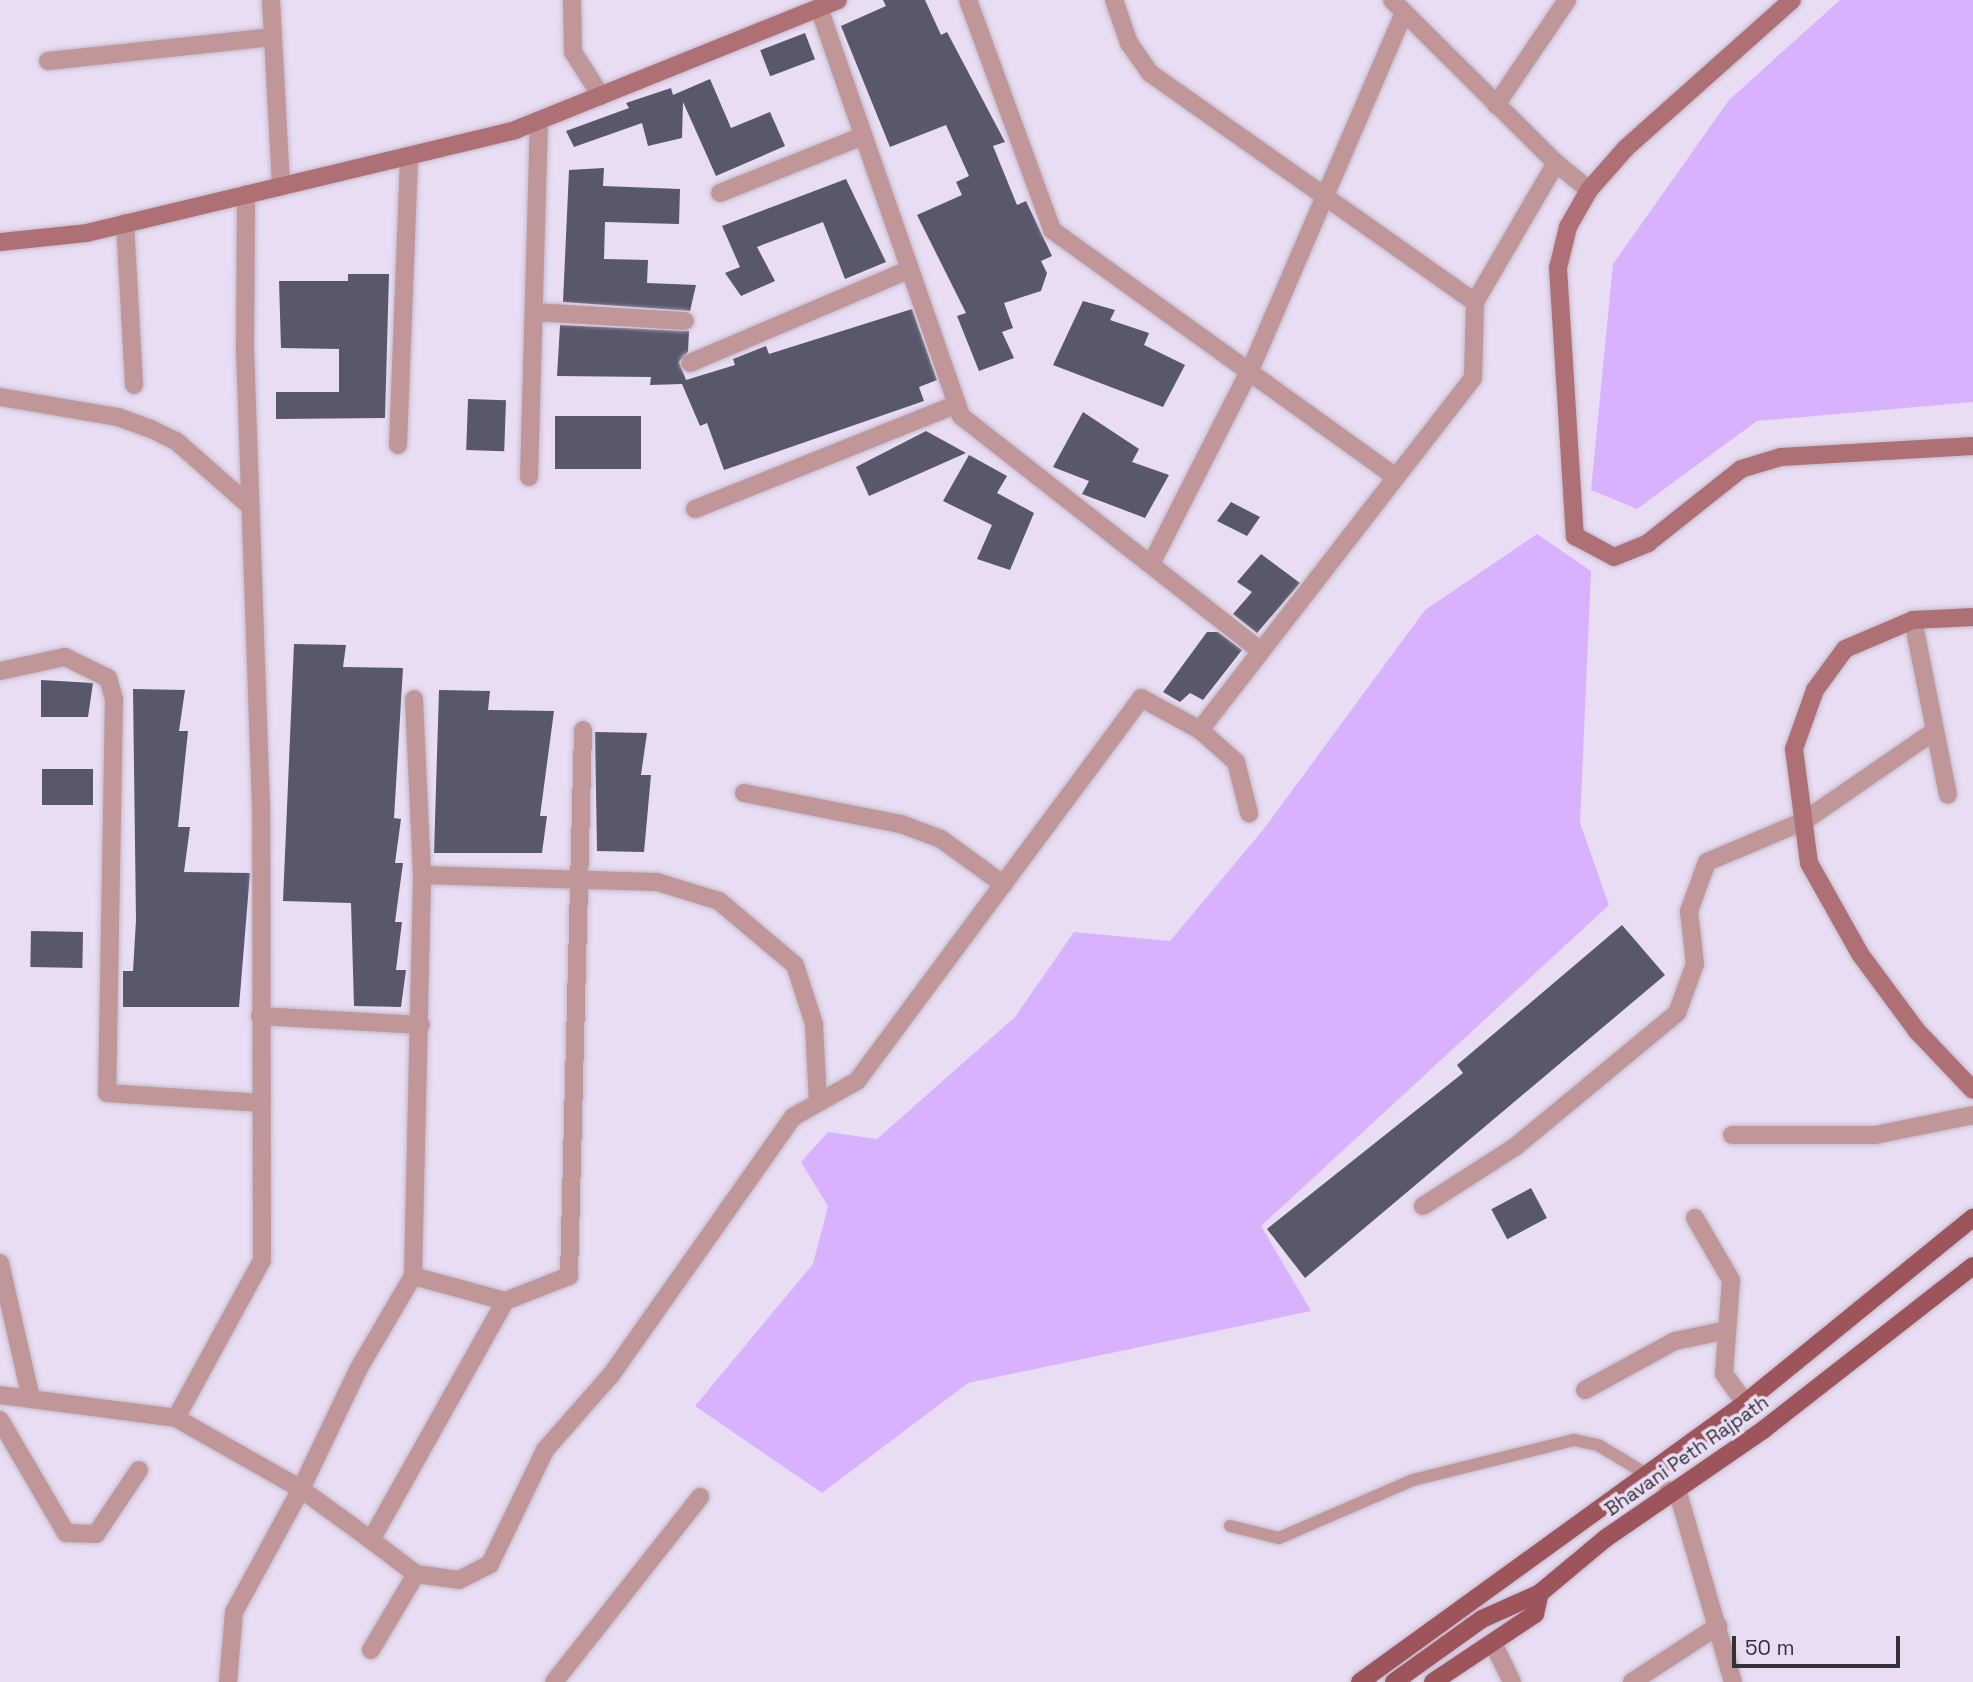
<!DOCTYPE html>
<html>
<head>
<meta charset="utf-8">
<style>
	body { margin:0 }
	#map { position:relative; width:1973px; height:1682px; overflow:hidden; background:#e8ddf2; font-family:"Space Grotesk",sans-serif }
	div>[style] { position:absolute }
	.green>* { inset:0; background:#d9b2ff }
	.building>* { inset:0; background:#59576a; transform-origin:0 0 }
	.roads { filter:drop-shadow(0 0 2px #c4bacd) drop-shadow(0 0 2px #c4bacd) }
	.lane>* { height:12px; margin:-6px; padding:0 6px; transform-origin:6px; border-radius:6px; background:#c19698 }
	.street>* { height:18px; margin:-9px; padding:0 9px; transform-origin:9px; border-radius:9px; background:#c19698 }
	.secondary>* { height:18px; margin:-9px; padding:0 9px; transform-origin:9px; border-radius:9px; background:#ae7074 }
	.primary>* { height:18px; margin:-9px; padding:0 9px; transform-origin:9px; border-radius:9px; background:#9e545b }
	span { translate:-50% -50%; white-space:nowrap; text-align:center; line-height:1.15; -webkit-text-stroke:7px #e8ddf2; paint-order:stroke }
	.street-label { font-size:19px; color:#333038 }
	.scale { position:absolute; left:1732px; top:1636px; width:168px; height:32px; box-sizing:border-box; border:4px solid #333038; border-top:0; padding-left:9px; font-size:21px; line-height:24px; white-space:nowrap; color:#333038; -webkit-text-stroke:5px #e8ddf2; paint-order:stroke }
</style>
</head>
<body>
<div id="map">
	<div class="green">
		<i style="clip-path:polygon(1840px 0,1973px 0,1973px 402px,1757px 421px,1637px 509px,1591px 490px,1613px 264px,1729px 100px)"></i>
		<i style="clip-path:polygon(1537px 534px,1591px 571px,1580px 823px,1609px 905px,1261px 1226px,1311px 1311px,968px 1383px,822px 1493px,695px 1406px,813px 1264px,828px 1206px,801px 1162px,828px 1132px,877px 1139px,1015px 1017px,1074px 932px,1170px 941px,1263px 830px,1425px 610px)"></i>
	</div>
	<div class="building">
		<i style="clip-path:polygon(883px 0,925px 0,941px 35px,947px 32px,1005px 142px,993px 146px,1017px 205px,1026px 201px,1052px 256px,1041px 261px,1047px 273px,1041px 291px,1004px 303px,1013px 328px,1002px 332px,1014px 358px,979px 371px,957px 316px,966px 313px,917px 215px,962px 195px,956px 182px,969px 176px,946px 125px,890px 147px,841px 26px,886px 6px)"></i>
		<i style="left:805px;top:33px;width:28px;height:48px;rotate:69deg"></i>
		<i style="clip-path:polygon(710px 79px,731px 128px,770px 112px,785px 146px,716px 176px,683px 102px,682px 138px,648px 146px,642px 123px,574px 147px,566px 131px,629px 108px,626px 103px,671px 88px,673px 95px)"></i>
		<i style="clip-path:polygon(604px 168px,603px 186px,680px 189px,679px 224px,605px 222px,604px 259px,648px 260px,647px 283px,696px 285px,690px 311px,563px 302px,569px 170px)"></i>
		<i style="clip-path:polygon(846px 179px,886px 262px,845px 279px,823px 222px,757px 247px,775px 281px,741px 296px,725px 273px,740px 267px,722px 226px)"></i>
		<i style="clip-path:polygon(348px 274px,389px 274px,385px 418px,276px 419px,276px 392px,339px 392px,339px 349px,281px 348px,279px 281px,348px 281px)"></i>
		<i style="clip-path:polygon(1083px 301px,1115px 310px,1110px 320px,1149px 333px,1144px 345px,1185px 365px,1163px 407px,1053px 365px)"></i>
		<i style="clip-path:polygon(912px 309px,937px 380px,919px 387px,924px 401px,724px 470px,707px 423px,700px 426px,682px 384px,650px 385px,651px 377px,557px 376px,560px 325px,689px 331px,688px 352px,679px 362px,686px 380px,735px 365px,733px 359px,766px 346px,769px 354px)"></i>
		<i style="left:468px;top:399px;width:38px;height:51px;rotate:2deg"></i>
		<i style="clip-path:polygon(1083px 412px,1139px 449px,1132px 462px,1169px 475px,1145px 518px,1082px 494px,1089px 481px,1053px 467px)"></i>
		<i style="left:555px;top:416px;width:86px;height:53px"></i>
		<i style="clip-path:polygon(926px 431px,966px 453px,869px 496px,856px 467px)"></i>
		<i style="clip-path:polygon(969px 455px,1007px 476px,997px 493px,1034px 513px,1010px 570px,977px 559px,992px 525px,943px 501px)"></i>
		<i style="clip-path:polygon(1231px 502px,1260px 517px,1247px 536px,1217px 521px)"></i>
		<i style="clip-path:polygon(1261px 554px,1300px 583px,1257px 633px,1233px 614px,1252px 592px,1237px 582px)"></i>
		<i style="clip-path:polygon(1207px 632px,1218px 632px,1242px 650px,1203px 700px,1190px 693px,1180px 702px,1163px 692px)"></i>
		<i style="clip-path:polygon(294px 644px,346px 645px,343px 667px,403px 668px,394px 818px,401px 819px,395px 863px,403px 863px,395px 922px,402px 922px,396px 970px,406px 970px,401px 1007px,354px 1006px,351px 903px,283px 901px)"></i>
		<i style="clip-path:polygon(41px 680px,93px 683px,88px 717px,41px 717px)"></i>
		<i style="clip-path:polygon(133px 689px,185px 690px,179px 731px,188px 731px,178px 827px,190px 827px,184px 872px,250px 873px,239px 1007px,123px 1007px,123px 971px,133px 971px,136px 920px)"></i>
		<i style="clip-path:polygon(439px 690px,490px 691px,488px 710px,554px 711px,540px 816px,547px 816px,542px 853px,434px 853px)"></i>
		<i style="clip-path:polygon(595px 732px,647px 733px,641px 775px,651px 775px,644px 852px,597px 851px)"></i>
		<i style="left:42px;top:769px;width:51px;height:36px"></i>
		<i style="clip-path:polygon(1622px 925px,1665px 975px,1305px 1278px,1267px 1229px,1463px 1073px,1457px 1065px)"></i>
		<i style="left:31px;top:931px;width:52px;height:36px;rotate:1deg"></i>
		<i style="left:1531px;top:1188px;width:34px;height:45px;rotate:62deg"></i>
	</div>
	<div class="roads">
		<div class="lane">
			<i style="left:1230px;top:1526px;width:50px;rotate:13.8deg"></i>
			<i style="left:1279px;top:1538px;width:146px;rotate:-23.4deg"></i>
			<i style="left:1413px;top:1480px;width:166px;rotate:-14deg"></i>
			<i style="left:1574px;top:1440px;width:25px;rotate:12deg"></i>
			<i style="left:1598px;top:1445px;width:93px;rotate:31deg"></i>
		</div>
		<div class="street">
			<i style="left:271px;top:0;width:186px;rotate:86.9deg"></i>
			<i style="left:572px;top:0;width:52px;rotate:88.9deg"></i>
			<i style="left:573px;top:52px;width:52px;rotate:57.5deg"></i>
			<i style="left:968px;top:0;width:245px;rotate:69.9deg"></i>
			<i style="left:1052px;top:230px;width:423px;rotate:35.7deg"></i>
			<i style="left:1114px;top:0;width:46px;rotate:70.8deg"></i>
			<i style="left:1129px;top:43px;width:37px;rotate:55deg"></i>
			<i style="left:1150px;top:73px;width:398px;rotate:35.2deg"></i>
			<i style="left:819px;top:8px;width:432px;rotate:70.8deg"></i>
			<i style="left:961px;top:416px;width:381px;rotate:38.1deg"></i>
			<i style="left:48px;top:61px;width:226px;rotate:-6.1deg"></i>
			<i style="left:1496px;top:105px;width:127px;rotate:-55.9deg"></i>
			<i style="left:1556px;top:163px;width:43px;rotate:39.3deg"></i>
			<i style="left:720px;top:193px;width:154px;rotate:-21.7deg"></i>
			<i style="left:125px;top:223px;width:162px;rotate:86.8deg"></i>
			<i style="left:534px;top:312px;width:151px;rotate:3.4deg"></i>
			<i style="left:690px;top:363px;width:239px;rotate:-23.1deg"></i>
			<i style="left:0;top:397px;width:120px;rotate:9.6deg"></i>
			<i style="left:118px;top:417px;width:35px;rotate:20deg"></i>
			<i style="left:151px;top:429px;width:28px;rotate:26deg"></i>
			<i style="left:176px;top:441px;width:98px;rotate:41.3deg"></i>
			<i style="left:398px;top:445px;width:289px;rotate:-87.8deg"></i>
			<i style="left:529px;top:477px;width:356px;rotate:-88.4deg"></i>
			<i style="left:695px;top:509px;width:282px;rotate:-21.8deg"></i>
			<i style="left:1153px;top:560px;width:216px;rotate:-63deg"></i>
			<i style="left:1251px;top:368px;width:387px;rotate:-66.7deg"></i>
			<i style="left:1913px;top:620px;width:178px;rotate:78.7deg"></i>
			<i style="left:0;top:671px;width:66px;rotate:-12.2deg"></i>
			<i style="left:65px;top:657px;width:48px;rotate:26deg"></i>
			<i style="left:108px;top:678px;width:22px;rotate:74deg"></i>
			<i style="left:114px;top:699px;width:394px;rotate:91deg"></i>
			<i style="left:107px;top:1093px;width:155px;rotate:3.7deg"></i>
			<i style="left:1200px;top:730px;width:48px;rotate:41.6deg"></i>
			<i style="left:1236px;top:762px;width:53px;rotate:75.7deg"></i>
			<i style="left:744px;top:793px;width:160px;rotate:11.2deg"></i>
			<i style="left:901px;top:824px;width:43px;rotate:20.6deg"></i>
			<i style="left:941px;top:839px;width:77px;rotate:36deg"></i>
			<i style="left:422px;top:875px;width:235px;rotate:1.7deg"></i>
			<i style="left:657px;top:882px;width:65px;rotate:17deg"></i>
			<i style="left:719px;top:901px;width:99px;rotate:40.1deg"></i>
			<i style="left:795px;top:965px;width:62px;rotate:72.1deg"></i>
			<i style="left:814px;top:1024px;width:79px;rotate:87.1deg"></i>
			<i style="left:260px;top:1016px;width:161px;rotate:3.2deg"></i>
			<i style="left:1732px;top:1135px;width:143px"></i>
			<i style="left:1875px;top:1135px;width:100px;rotate:-11.5deg"></i>
			<i style="left:1423px;top:1206px;width:109px;rotate:-32.7deg"></i>
			<i style="left:1515px;top:1147px;width:210px;rotate:-39.6deg"></i>
			<i style="left:1677px;top:1013px;width:52px;rotate:-69.8deg"></i>
			<i style="left:1695px;top:964px;width:53px;rotate:-96.5deg"></i>
			<i style="left:1689px;top:911px;width:52px;rotate:-69.8deg"></i>
			<i style="left:1707px;top:862px;width:105px;rotate:-22.9deg"></i>
			<i style="left:1804px;top:821px;width:157px;rotate:-34.6deg"></i>
			<i style="left:1695px;top:1218px;width:72px;rotate:59.9deg"></i>
			<i style="left:1731px;top:1280px;width:94px;rotate:94.3deg"></i>
			<i style="left:1724px;top:1374px;width:36px;rotate:54deg"></i>
			<i style="left:0;top:1263px;width:139px;rotate:77.1deg"></i>
			<i style="left:413px;top:1276px;width:95px;rotate:15.2deg"></i>
			<i style="left:1585px;top:1390px;width:102px;rotate:-28.6deg"></i>
			<i style="left:1675px;top:1341px;width:53px;rotate:-11.9deg"></i>
			<i style="left:0;top:1395px;width:177px;rotate:7.4deg"></i>
			<i style="left:176px;top:1418px;width:144px;rotate:29.6deg"></i>
			<i style="left:301px;top:1489px;width:134px;rotate:-64.4deg"></i>
			<i style="left:359px;top:1368px;width:107px;rotate:-59.6deg"></i>
			<i style="left:413px;top:1276px;width:401px;rotate:-88.7deg"></i>
			<i style="left:422px;top:875px;width:176px;rotate:-92.6deg"></i>
			<i style="left:176px;top:1418px;width:180px;rotate:-61.4deg"></i>
			<i style="left:262px;top:1260px;width:453px;rotate:-90.1deg"></i>
			<i style="left:261px;top:807px;width:459px;rotate:-92deg"></i>
			<i style="left:245px;top:348px;width:154px;rotate:-89.6deg"></i>
			<i style="left:0;top:1420px;width:131px;rotate:59.7deg"></i>
			<i style="left:66px;top:1533px;width:30px;rotate:2deg"></i>
			<i style="left:96px;top:1534px;width:77px;rotate:-56.1deg"></i>
			<i style="left:1678px;top:1493px;width:197px;rotate:73.8deg"></i>
			<i style="left:416px;top:1574px;width:43px;rotate:7.9deg"></i>
			<i style="left:459px;top:1580px;width:35px;rotate:-27deg"></i>
			<i style="left:490px;top:1564px;width:127px;rotate:-64.2deg"></i>
			<i style="left:545px;top:1450px;width:100px;rotate:-48.7deg"></i>
			<i style="left:611px;top:1375px;width:316px;rotate:-54.8deg"></i>
			<i style="left:793px;top:1117px;width:73px;rotate:-29.4deg"></i>
			<i style="left:857px;top:1081px;width:477px;rotate:-53.4deg"></i>
			<i style="left:1141px;top:698px;width:67px;rotate:28.5deg"></i>
			<i style="left:1200px;top:730px;width:445px;rotate:-52.2deg"></i>
			<i style="left:1473px;top:378px;width:76px;rotate:-88.5deg"></i>
			<i style="left:1475px;top:302px;width:161px;rotate:-59.8deg"></i>
			<i style="left:1556px;top:163px;width:231px;rotate:-135.2deg"></i>
			<i style="left:1493px;top:1643px;width:43px;rotate:64deg"></i>
			<i style="left:371px;top:1650px;width:88px;rotate:-59.4deg"></i>
			<i style="left:416px;top:1574px;width:56px;rotate:-142.9deg"></i>
			<i style="left:371px;top:1540px;width:274px;rotate:-60.7deg"></i>
			<i style="left:505px;top:1301px;width:69px;rotate:-21.3deg"></i>
			<i style="left:569px;top:1276px;width:546px;rotate:-88.53deg"></i>
			<i style="left:228px;top:1682px;width:70px;rotate:-85.1deg"></i>
			<i style="left:234px;top:1612px;width:140px;rotate:-61.4deg"></i>
			<i style="left:301px;top:1489px;width:87px;rotate:36.1deg"></i>
			<i style="left:554px;top:1682px;width:236px;rotate:-51.7deg"></i>
			<i style="left:1632px;top:1682px;width:103px;rotate:-33.1deg"></i>
		</div>
		<div class="secondary">
			<i style="left:1792px;top:0;width:222px;rotate:138.3deg"></i>
			<i style="left:1626px;top:148px;width:56px;rotate:131.4deg"></i>
			<i style="left:1589px;top:190px;width:43px;rotate:119.6deg"></i>
			<i style="left:1568px;top:227px;width:42px;rotate:103.7deg"></i>
			<i style="left:1558px;top:268px;width:269px;rotate:86.4deg"></i>
			<i style="left:1575px;top:536px;width:44px;rotate:28.3deg"></i>
			<i style="left:1614px;top:557px;width:37px;rotate:-22deg"></i>
			<i style="left:1648px;top:543px;width:119px;rotate:-38.5deg"></i>
			<i style="left:1741px;top:469px;width:42px;rotate:-16.7deg"></i>
			<i style="left:1781px;top:457px;width:192px;rotate:-3.3deg"></i>
			<i style="left:0;top:242px;width:87px;rotate:-5.9deg"></i>
			<i style="left:87px;top:233px;width:440px;rotate:-13.5deg"></i>
			<i style="left:515px;top:130px;width:348px;rotate:-21.9deg"></i>
			<i style="left:1973px;top:617px;width:60px;rotate:177.1deg"></i>
			<i style="left:1913px;top:620px;width:74px;rotate:156.9deg"></i>
			<i style="left:1845px;top:649px;width:51px;rotate:126.2deg"></i>
			<i style="left:1815px;top:690px;width:63px;rotate:109.6deg"></i>
			<i style="left:1794px;top:749px;width:115px;rotate:82.5deg"></i>
			<i style="left:1809px;top:863px;width:104px;rotate:60.7deg"></i>
			<i style="left:1860px;top:954px;width:96px;rotate:53.5deg"></i>
			<i style="left:1917px;top:1031px;width:81px;rotate:46.5deg"></i>
		</div>
		<div class="primary">
			<i style="left:1360px;top:1682px;width:475px;rotate:-35.9deg"></i>
			<i style="left:1745px;top:1403px;width:294px;rotate:-39.1deg"></i>
			<i style="left:1394px;top:1682px;width:108px;rotate:-35.6deg"></i>
			<i style="left:1482px;top:1619px;width:64px;rotate:-24.1deg"></i>
			<i style="left:1433px;top:1682px;width:123px;rotate:-33.7deg"></i>
			<i style="left:1535px;top:1614px;width:22px;rotate:-77deg"></i>
			<i style="left:1540px;top:1593px;width:86px;rotate:-39.8deg"></i>
			<i style="left:1606px;top:1538px;width:191px;rotate:-34.5deg"></i>
			<i style="left:1763px;top:1430px;width:266px;rotate:-38deg"></i>
		</div>
	</div>
	<div class="street-label">
		<span style="left:1687px;top:1456px;rotate:-35deg">Bhavani Peth Rajpath</span>
	</div>
	<div class="scale">50 m</div>
</div>
</body>
</html>
